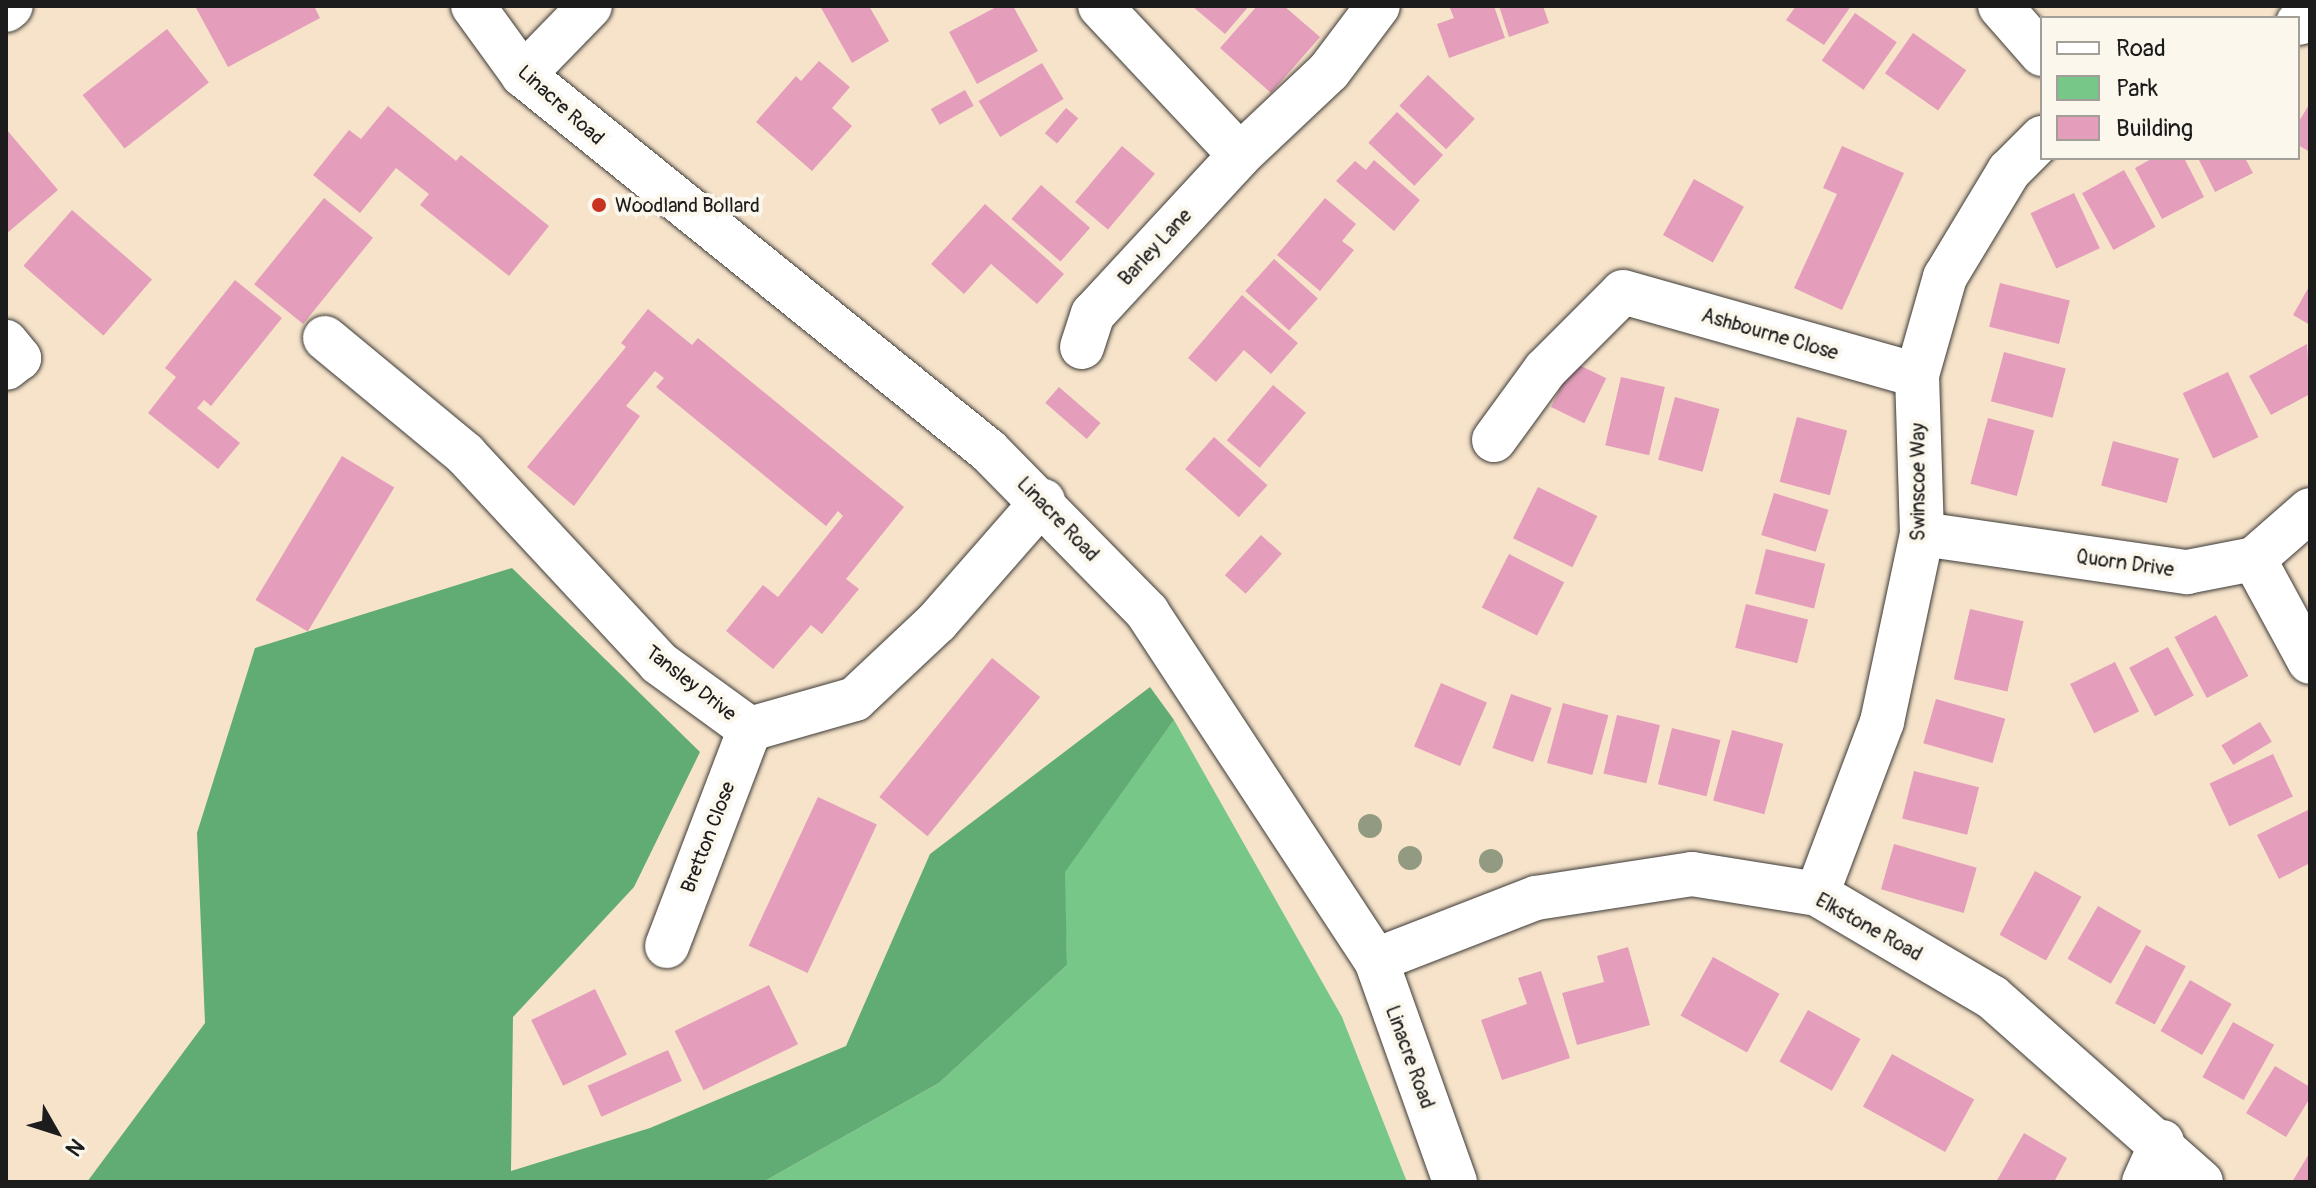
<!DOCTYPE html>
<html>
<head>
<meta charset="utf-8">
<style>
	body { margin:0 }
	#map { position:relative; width:2316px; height:1188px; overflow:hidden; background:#f6e3ca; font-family:Pangolin,sans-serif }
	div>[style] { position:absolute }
	.green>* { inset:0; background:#77c789 }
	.forest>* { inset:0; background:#61ac75 }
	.building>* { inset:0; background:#e49ebb; transform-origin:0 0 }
	.roads { filter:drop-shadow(0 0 2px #3d3a36) drop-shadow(0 0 2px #3d3a36) }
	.minor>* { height:44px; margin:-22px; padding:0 22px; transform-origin:22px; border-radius:22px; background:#fff }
	.trees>* { width:24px; height:24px; margin:-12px; border-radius:50%; background:#929b82 }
	.dots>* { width:22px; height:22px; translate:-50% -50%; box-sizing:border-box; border:4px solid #fbf7ec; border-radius:50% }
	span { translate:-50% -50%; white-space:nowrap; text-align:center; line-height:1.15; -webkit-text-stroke:8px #fbf7ec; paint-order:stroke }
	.street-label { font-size:20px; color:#1c1c1c }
	.poi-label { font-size:20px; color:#1c1c1c }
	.left { translate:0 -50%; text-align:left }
	.frame { position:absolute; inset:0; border:8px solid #1c1c1c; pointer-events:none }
	.legend { position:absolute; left:2040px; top:16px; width:260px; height:144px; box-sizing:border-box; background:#fbf7ec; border:2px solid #a29f99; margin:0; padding:10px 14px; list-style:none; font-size:24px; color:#1c1c1c }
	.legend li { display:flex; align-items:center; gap:16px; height:40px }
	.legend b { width:40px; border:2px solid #a29f99 }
	.north { position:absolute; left:16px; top:1092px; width:80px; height:80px; -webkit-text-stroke:6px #fbf7ec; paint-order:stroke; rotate:129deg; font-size:22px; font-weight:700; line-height:32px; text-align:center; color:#1c1c1c }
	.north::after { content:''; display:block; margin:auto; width:28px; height:36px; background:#1c1c1c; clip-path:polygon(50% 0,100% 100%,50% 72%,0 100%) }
</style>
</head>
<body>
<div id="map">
	<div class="green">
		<i style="clip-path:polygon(1174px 720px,1342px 1017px,1407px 1182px,763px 1182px,939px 1083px,1067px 965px,1064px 872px)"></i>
	</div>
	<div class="forest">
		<i style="clip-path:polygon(512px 568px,700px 752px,634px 887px,513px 1017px,511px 1171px,650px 1128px,846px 1046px,930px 854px,1150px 687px,1174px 720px,1065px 872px,1067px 965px,939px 1083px,763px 1182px,87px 1182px,205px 1023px,197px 833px,255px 648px)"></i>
	</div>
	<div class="building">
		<i style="clip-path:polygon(195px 6px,314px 6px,320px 18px,228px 67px)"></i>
		<i style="clip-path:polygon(820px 6px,869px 6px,889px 41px,852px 63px)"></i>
		<i style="clip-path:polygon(998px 6px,1013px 6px,1038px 51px,977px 84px,949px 32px)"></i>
		<i style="clip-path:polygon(1192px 6px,1249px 6px,1225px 34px)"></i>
		<i style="clip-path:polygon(1257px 6px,1284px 6px,1320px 37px,1271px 93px,1220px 48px)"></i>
		<i style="clip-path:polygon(1449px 6px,1494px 6px,1505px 38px,1449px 58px,1437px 24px,1454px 18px)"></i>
		<i style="clip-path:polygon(1499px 6px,1543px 6px,1549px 23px,1509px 37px)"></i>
		<i style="clip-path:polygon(1796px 6px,1851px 6px,1824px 45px,1786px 20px)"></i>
		<i style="left:1855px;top:13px;width:51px;height:58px;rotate:35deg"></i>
		<i style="left:167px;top:29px;width:68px;height:107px;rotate:52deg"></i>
		<i style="left:1913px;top:33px;width:65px;height:49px;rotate:35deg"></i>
		<i style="clip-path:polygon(819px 61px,850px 87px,832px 108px,852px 126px,812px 171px,756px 122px,796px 76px,801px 81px)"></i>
		<i style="left:1042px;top:63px;width:42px;height:74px;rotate:59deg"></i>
		<i style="left:1428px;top:75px;width:64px;height:42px;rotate:43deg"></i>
		<i style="left:965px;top:90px;width:18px;height:39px;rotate:61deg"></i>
		<i style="clip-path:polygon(2310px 103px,2310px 152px,2298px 145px,2298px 123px)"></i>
		<i style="clip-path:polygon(388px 106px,456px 161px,461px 155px,549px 226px,509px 276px,420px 205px,429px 194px,396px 168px,360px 213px,313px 175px,349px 130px,361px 139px)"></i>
		<i style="left:1066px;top:108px;width:16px;height:33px;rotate:40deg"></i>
		<i style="left:1397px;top:112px;width:63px;height:42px;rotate:43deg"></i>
		<i style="clip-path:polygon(6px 129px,58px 190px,6px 234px)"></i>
		<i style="left:1122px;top:146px;width:43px;height:73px;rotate:40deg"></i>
		<i style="clip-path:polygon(1842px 146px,1904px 173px,1842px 310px,1794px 288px,1837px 194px,1823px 188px)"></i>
		<i style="clip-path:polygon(2153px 158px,2184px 158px,2204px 197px,2162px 219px,2135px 168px)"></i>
		<i style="clip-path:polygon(2198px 158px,2245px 158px,2253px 173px,2215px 192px)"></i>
		<i style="clip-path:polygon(1374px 160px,1420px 200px,1394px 231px,1336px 181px,1355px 161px,1366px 170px)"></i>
		<i style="left:2124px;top:170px;width:65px;height:48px;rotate:61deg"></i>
		<i style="left:1694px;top:179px;width:57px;height:64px;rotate:29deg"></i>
		<i style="left:1041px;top:185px;width:65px;height:45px;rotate:41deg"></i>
		<i style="left:2074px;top:193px;width:61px;height:48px;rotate:65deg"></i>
		<i style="left:324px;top:198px;width:63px;height:111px;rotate:39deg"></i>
		<i style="clip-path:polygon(1325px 198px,1356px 224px,1342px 241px,1354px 250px,1320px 291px,1277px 255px)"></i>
		<i style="clip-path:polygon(985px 204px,1064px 274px,1037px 304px,991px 264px,964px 294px,931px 264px)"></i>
		<i style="left:72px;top:210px;width:106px;height:74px;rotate:41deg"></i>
		<i style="left:1274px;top:259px;width:59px;height:43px;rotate:42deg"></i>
		<i style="clip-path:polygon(235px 280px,282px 318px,211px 406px,204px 400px,197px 408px,240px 443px,218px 469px,148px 413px,176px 377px,165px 368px)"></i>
		<i style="left:2000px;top:283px;width:72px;height:45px;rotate:14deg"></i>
		<i style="clip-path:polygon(2310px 285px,2310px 325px,2293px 315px)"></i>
		<i style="clip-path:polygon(1242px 295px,1298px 343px,1271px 374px,1244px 350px,1216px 382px,1188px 358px)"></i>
		<i style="clip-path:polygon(648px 309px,692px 345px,698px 338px,904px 507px,846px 579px,859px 589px,822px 634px,811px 625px,773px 669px,726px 631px,763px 585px,778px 597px,843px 516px,838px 511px,826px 526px,656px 387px,664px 378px,655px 371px,626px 406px,640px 416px,574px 506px,527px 467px,626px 347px,621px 343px)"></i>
		<i style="clip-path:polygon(2307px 344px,2310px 394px,2271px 415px,2249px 376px)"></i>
		<i style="left:2004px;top:352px;width:64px;height:51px;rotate:15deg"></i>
		<i style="left:1573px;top:362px;width:37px;height:50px;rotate:26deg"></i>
		<i style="left:2228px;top:372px;width:72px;height:50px;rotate:65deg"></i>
		<i style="left:1621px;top:377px;width:45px;height:70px;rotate:13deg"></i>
		<i style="left:1273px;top:385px;width:43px;height:72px;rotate:40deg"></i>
		<i style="left:1059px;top:387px;width:55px;height:21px;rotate:41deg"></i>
		<i style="left:1675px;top:397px;width:46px;height:65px;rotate:15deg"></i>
		<i style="left:1797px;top:417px;width:52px;height:67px;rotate:15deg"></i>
		<i style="left:1988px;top:418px;width:48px;height:68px;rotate:15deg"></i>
		<i style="left:1214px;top:437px;width:72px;height:43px;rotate:42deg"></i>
		<i style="left:2113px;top:441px;width:68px;height:46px;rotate:15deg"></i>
		<i style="left:342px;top:456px;width:61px;height:168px;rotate:31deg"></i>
		<i style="left:1538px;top:487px;width:66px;height:57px;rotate:26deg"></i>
		<i style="left:1774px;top:493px;width:57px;height:44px;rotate:17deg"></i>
		<i style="left:1261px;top:535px;width:28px;height:54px;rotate:42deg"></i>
		<i style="left:1766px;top:549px;width:61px;height:46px;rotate:14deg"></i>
		<i style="left:1509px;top:554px;width:62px;height:60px;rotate:27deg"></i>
		<i style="left:1746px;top:604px;width:64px;height:45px;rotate:14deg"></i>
		<i style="left:1970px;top:609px;width:55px;height:72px;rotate:13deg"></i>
		<i style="left:2216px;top:615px;width:69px;height:47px;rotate:62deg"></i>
		<i style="left:2168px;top:647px;width:55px;height:44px;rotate:62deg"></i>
		<i style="left:992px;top:658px;width:62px;height:179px;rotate:39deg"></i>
		<i style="left:2115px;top:662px;width:55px;height:50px;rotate:64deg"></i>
		<i style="left:1441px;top:683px;width:50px;height:69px;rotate:23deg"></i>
		<i style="left:1511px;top:694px;width:43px;height:57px;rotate:19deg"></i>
		<i style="left:1936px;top:699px;width:72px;height:46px;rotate:16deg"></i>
		<i style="left:1563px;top:703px;width:47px;height:62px;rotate:15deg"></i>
		<i style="left:1617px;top:715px;width:44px;height:60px;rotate:13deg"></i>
		<i style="left:2260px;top:722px;width:23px;height:45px;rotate:59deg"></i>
		<i style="left:1672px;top:728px;width:50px;height:58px;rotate:14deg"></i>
		<i style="left:1732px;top:730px;width:53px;height:73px;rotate:15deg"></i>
		<i style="left:2273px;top:754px;width:47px;height:70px;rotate:65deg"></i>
		<i style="left:1914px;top:771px;width:67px;height:49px;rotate:14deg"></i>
		<i style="left:818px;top:797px;width:65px;height:164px;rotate:25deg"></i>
		<i style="clip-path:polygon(2310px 809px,2310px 863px,2279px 879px,2257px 835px)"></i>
		<i style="left:1894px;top:844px;width:86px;height:47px;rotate:16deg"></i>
		<i style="left:2035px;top:871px;width:53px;height:73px;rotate:29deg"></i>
		<i style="left:2098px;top:906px;width:50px;height:61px;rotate:30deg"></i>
		<i style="left:2146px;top:945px;width:45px;height:66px;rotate:28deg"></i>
		<i style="clip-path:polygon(1628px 947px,1650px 1025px,1577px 1045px,1562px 993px,1604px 982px,1597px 956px)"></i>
		<i style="left:1713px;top:957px;width:76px;height:67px;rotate:29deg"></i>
		<i style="clip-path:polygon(1541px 971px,1570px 1058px,1502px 1080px,1481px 1020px,1527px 1004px,1518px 978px)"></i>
		<i style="left:2190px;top:980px;width:48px;height:59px;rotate:30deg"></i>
		<i style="left:769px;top:985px;width:66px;height:105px;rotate:64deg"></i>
		<i style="left:595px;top:989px;width:73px;height:71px;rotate:64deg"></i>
		<i style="left:1808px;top:1010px;width:60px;height:59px;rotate:29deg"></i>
		<i style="left:2233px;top:1022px;width:47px;height:63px;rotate:29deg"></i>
		<i style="left:668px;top:1050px;width:34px;height:88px;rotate:66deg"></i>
		<i style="left:1892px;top:1054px;width:94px;height:60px;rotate:29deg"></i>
		<i style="clip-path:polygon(2275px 1066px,2310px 1087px,2310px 1098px,2286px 1137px,2246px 1113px)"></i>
		<i style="clip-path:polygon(2024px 1133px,2067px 1158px,2054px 1182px,1996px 1182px)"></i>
		<i style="clip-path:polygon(2310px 1152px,2310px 1182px,2292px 1182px)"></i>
	</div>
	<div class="roads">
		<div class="minor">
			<i style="left:473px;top:6px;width:85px;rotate:54.1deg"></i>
			<i style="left:523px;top:75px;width:599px;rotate:38.9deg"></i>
			<i style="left:989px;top:451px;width:226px;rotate:45.5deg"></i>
			<i style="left:1147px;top:612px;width:417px;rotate:56.7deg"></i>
			<i style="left:1376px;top:960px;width:236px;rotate:70.4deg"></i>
			<i style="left:1100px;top:6px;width:204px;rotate:46.8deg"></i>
			<i style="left:2000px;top:6px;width:64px;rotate:48.8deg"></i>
			<i style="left:6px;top:10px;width:6px;rotate:-39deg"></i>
			<i style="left:2298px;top:23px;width:12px;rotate:-14deg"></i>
			<i style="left:523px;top:75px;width:96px;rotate:-45.8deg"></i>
			<i style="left:325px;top:338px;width:182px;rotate:39.6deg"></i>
			<i style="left:465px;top:454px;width:285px;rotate:47.1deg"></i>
			<i style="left:659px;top:663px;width:112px;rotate:36deg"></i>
			<i style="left:750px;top:729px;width:109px;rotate:-15.9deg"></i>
			<i style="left:855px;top:699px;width:112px;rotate:-43.2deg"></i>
			<i style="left:937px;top:622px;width:161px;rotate:-48.8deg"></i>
			<i style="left:6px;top:342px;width:21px;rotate:51deg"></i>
			<i style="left:19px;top:358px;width:16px;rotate:142deg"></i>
			<i style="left:1082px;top:347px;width:35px;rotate:-72deg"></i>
			<i style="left:1093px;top:314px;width:217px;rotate:-47.2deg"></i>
			<i style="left:1240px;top:155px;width:122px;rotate:-43.3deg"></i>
			<i style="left:1329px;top:71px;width:81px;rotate:-53deg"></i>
			<i style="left:1494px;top:440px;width:87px;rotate:-53.9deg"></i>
			<i style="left:1545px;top:370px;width:110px;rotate:-45deg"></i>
			<i style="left:1623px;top:292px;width:305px;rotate:15.8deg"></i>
			<i style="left:1922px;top:534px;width:268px;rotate:8.2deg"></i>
			<i style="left:2187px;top:572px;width:68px;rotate:-11deg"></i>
			<i style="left:2254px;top:559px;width:74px;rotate:-41.2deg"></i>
			<i style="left:2254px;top:559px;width:117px;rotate:61.5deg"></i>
			<i style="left:1817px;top:894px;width:184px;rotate:-69.3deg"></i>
			<i style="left:1882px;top:722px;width:192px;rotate:-78deg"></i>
			<i style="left:1922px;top:534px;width:159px;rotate:-91.8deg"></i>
			<i style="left:1917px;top:375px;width:102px;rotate:-74.1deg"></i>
			<i style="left:1945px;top:277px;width:124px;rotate:-58.9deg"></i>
			<i style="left:2009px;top:171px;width:47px;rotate:-45deg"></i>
			<i style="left:667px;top:946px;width:232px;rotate:-69.1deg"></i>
			<i style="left:1376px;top:960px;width:172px;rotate:-21.2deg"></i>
			<i style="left:1536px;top:898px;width:158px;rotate:-8.7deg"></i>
			<i style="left:1692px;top:874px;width:127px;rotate:9.1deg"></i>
			<i style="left:1817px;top:894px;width:203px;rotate:30.5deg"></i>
			<i style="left:1992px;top:997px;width:279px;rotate:41.5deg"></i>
			<i style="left:2144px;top:1182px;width:44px;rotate:-65.8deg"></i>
		</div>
	</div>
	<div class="trees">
		<i style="left:1370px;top:826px"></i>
		<i style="left:1410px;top:858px"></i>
		<i style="left:1491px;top:861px"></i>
	</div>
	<div class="dots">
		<i style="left:599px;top:205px;background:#c8321e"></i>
	</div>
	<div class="street-label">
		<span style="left:561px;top:105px;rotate:42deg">Linacre Road</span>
		<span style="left:1155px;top:247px;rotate:-47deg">Barley Lane</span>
		<span style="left:1770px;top:334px;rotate:16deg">Ashbourne Close</span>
		<span style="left:1918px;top:482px;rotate:-90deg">Swinscoe Way</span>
		<span style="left:1058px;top:519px;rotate:46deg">Linacre Road</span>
		<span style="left:2125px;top:563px;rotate:8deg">Quorn Drive</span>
		<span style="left:691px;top:683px;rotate:38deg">Tansley Drive</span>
		<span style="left:708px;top:837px;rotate:-69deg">Bretton Close</span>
		<span style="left:1869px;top:927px;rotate:29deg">Elkstone Road</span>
		<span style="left:1410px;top:1057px;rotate:70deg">Linacre Road</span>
	</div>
	<div class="poi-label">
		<span class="left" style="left:615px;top:205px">Woodland Bollard</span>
	</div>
	<div class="frame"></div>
	<ul class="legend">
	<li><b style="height:10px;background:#fff"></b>Road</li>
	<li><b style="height:22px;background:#77c789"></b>Park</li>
	<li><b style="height:22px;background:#e49ebb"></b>Building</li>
	</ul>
	<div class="north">N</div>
</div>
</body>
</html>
